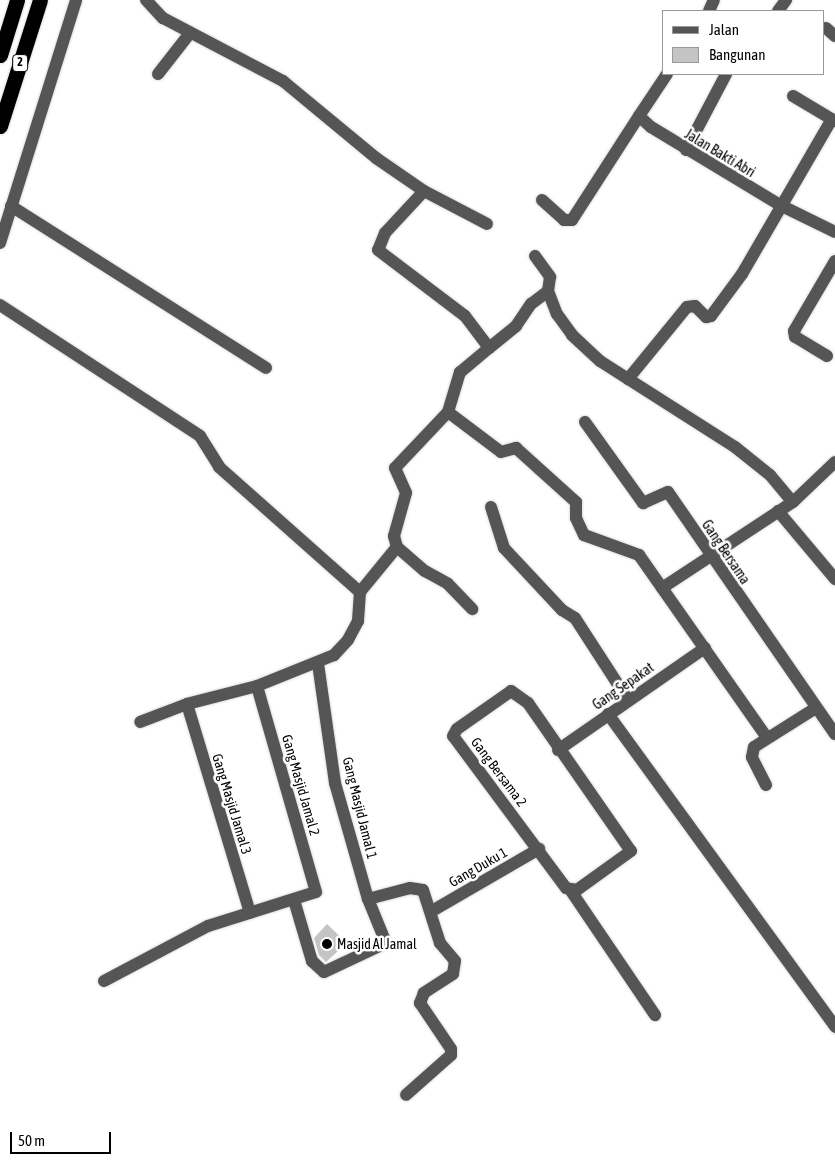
<!DOCTYPE html>
<html>
<head>
<meta charset="utf-8">
<style>
	body { margin:0 }
	#map { position:relative; width:835px; height:1164px; overflow:hidden; background:#fff; font-family:"Asap Condensed",sans-serif }
	div>[style] { position:absolute }
	.building>* { inset:0; background:#c4c4c4 }
	.roads { filter:drop-shadow(0 0 1px #dbdbdb) drop-shadow(0 0 1px #dbdbdb) }
	.minor>* { height:12px; margin:-6px; padding:0 6px; transform-origin:6px; border-radius:6px; background:#555 }
	.highway>* { height:15px; margin:-7.5px; padding:0 7.5px; transform-origin:7.5px; border-radius:7.5px; background:#000 }
	.dots>* { width:14px; height:14px; translate:-50% -50%; box-sizing:border-box; border:2px solid #fff; border-radius:50% }
	span { translate:-50% -50%; white-space:nowrap; text-align:center; line-height:1.15; -webkit-text-stroke:5px #fff; paint-order:stroke }
	.shield-label span { padding:1px 4px; background:#fff; border:1px solid; border-radius:4px; -webkit-text-stroke-width:0 }
	.shield-label { font-size:12px; color:#000; font-weight:700 }
	.street-label { font-size:14px; color:#000 }
	.poi-label { font-size:14px; color:#000 }
	.left { translate:0 -50%; text-align:left }
	.legend { position:absolute; left:662px; top:10px; width:162px; height:65px; box-sizing:border-box; background:#fff; border:1px solid #999; margin:0; padding:6px 9px; list-style:none; font-size:15px; color:#000 }
	.legend li { display:flex; align-items:center; gap:10px; height:25px }
	.legend b { width:25px; border:1px solid #999 }
	.scale { position:absolute; left:10px; top:1132px; width:101px; height:22px; box-sizing:border-box; border:2px solid #000; border-top:0; padding-left:6px; font-size:15px; line-height:18px; white-space:nowrap; color:#000; -webkit-text-stroke:4px #fff; paint-order:stroke }
</style>
</head>
<body>
<div id="map">
	<div class="building">
		<i style="clip-path:polygon(327px 924px,347px 943px,326px 962px,319px 955px,314px 938px)"></i>
	</div>
	<div class="roads">
		<div class="minor">
			<i style="left:146px;top:0;width:25px;rotate:47deg"></i>
			<i style="left:163px;top:18px;width:136px;rotate:27.7deg"></i>
			<i style="left:283px;top:81px;width:121px;rotate:39.6deg"></i>
			<i style="left:376px;top:158px;width:58px;rotate:34.5deg"></i>
			<i style="left:424px;top:191px;width:71px;rotate:27.6deg"></i>
			<i style="left:709px;top:11px;width:12px;rotate:-66deg"></i>
			<i style="left:778px;top:11px;width:14px;rotate:-54deg"></i>
			<i style="left:826px;top:28px;width:12px;rotate:42deg"></i>
			<i style="left:158px;top:74px;width:52px;rotate:-52deg"></i>
			<i style="left:667px;top:74px;width:50px;rotate:123.7deg"></i>
			<i style="left:639px;top:116px;width:16px;rotate:43deg"></i>
			<i style="left:651px;top:127px;width:151px;rotate:31.2deg"></i>
			<i style="left:780px;top:205px;width:61px;rotate:26.1deg"></i>
			<i style="left:793px;top:96px;width:49px;rotate:30.8deg"></i>
			<i style="left:686px;top:150px;width:86px;rotate:-62.2deg"></i>
			<i style="left:424px;top:191px;width:57px;rotate:132.9deg"></i>
			<i style="left:385px;top:233px;width:18px;rotate:112deg"></i>
			<i style="left:378px;top:250px;width:109px;rotate:37.2deg"></i>
			<i style="left:465px;top:316px;width:40px;rotate:53deg"></i>
			<i style="left:489px;top:348px;width:38px;rotate:140deg"></i>
			<i style="left:460px;top:372px;width:42px;rotate:106.7deg"></i>
			<i style="left:448px;top:412px;width:77px;rotate:133.4deg"></i>
			<i style="left:395px;top:468px;width:27px;rotate:66deg"></i>
			<i style="left:406px;top:493px;width:45px;rotate:105.6deg"></i>
			<i style="left:394px;top:536px;width:11px;rotate:75deg"></i>
			<i style="left:397px;top:547px;width:37px;rotate:41deg"></i>
			<i style="left:425px;top:571px;width:26px;rotate:29deg"></i>
			<i style="left:448px;top:584px;width:35px;rotate:46deg"></i>
			<i style="left:542px;top:200px;width:30px;rotate:42deg"></i>
			<i style="left:564px;top:220px;width:8px"></i>
			<i style="left:572px;top:220px;width:124px;rotate:-57.2deg"></i>
			<i style="left:11px;top:206px;width:302px;rotate:32.4deg"></i>
			<i style="left:0;top:243px;width:255px;rotate:-72.6deg"></i>
			<i style="left:535px;top:256px;width:26px;rotate:54deg"></i>
			<i style="left:550px;top:277px;width:14px;rotate:98deg"></i>
			<i style="left:548px;top:291px;width:25px;rotate:69deg"></i>
			<i style="left:557px;top:314px;width:26px;rotate:54deg"></i>
			<i style="left:572px;top:335px;width:38px;rotate:43deg"></i>
			<i style="left:600px;top:361px;width:160px;rotate:32.5deg"></i>
			<i style="left:735px;top:447px;width:45px;rotate:38.7deg"></i>
			<i style="left:770px;top:475px;width:35px;rotate:50deg"></i>
			<i style="left:0;top:305px;width:239px;rotate:33.2deg"></i>
			<i style="left:200px;top:436px;width:36px;rotate:58deg"></i>
			<i style="left:219px;top:467px;width:188px;rotate:41.6deg"></i>
			<i style="left:360px;top:592px;width:29px;rotate:94deg"></i>
			<i style="left:358px;top:621px;width:21px;rotate:118deg"></i>
			<i style="left:348px;top:640px;width:21px;rotate:133deg"></i>
			<i style="left:334px;top:655px;width:83px;rotate:158.1deg"></i>
			<i style="left:257px;top:686px;width:72px;rotate:165.6deg"></i>
			<i style="left:187px;top:704px;width:50px;rotate:159deg"></i>
			<i style="left:489px;top:348px;width:35px;rotate:-39deg"></i>
			<i style="left:516px;top:326px;width:27px;rotate:-56deg"></i>
			<i style="left:531px;top:304px;width:21px;rotate:-37deg"></i>
			<i style="left:827px;top:356px;width:37px;rotate:-149deg"></i>
			<i style="left:795px;top:337px;width:6px;rotate:-99deg"></i>
			<i style="left:794px;top:331px;width:81px;rotate:-59.6deg"></i>
			<i style="left:628px;top:379px;width:93px;rotate:-50.7deg"></i>
			<i style="left:687px;top:307px;width:8px;rotate:-7deg"></i>
			<i style="left:695px;top:306px;width:16px;rotate:45deg"></i>
			<i style="left:706px;top:317px;width:5px;rotate:-11deg"></i>
			<i style="left:711px;top:316px;width:52px;rotate:-53.6deg"></i>
			<i style="left:742px;top:274px;width:179px;rotate:-59.9deg"></i>
			<i style="left:448px;top:412px;width:66px;rotate:37deg"></i>
			<i style="left:501px;top:452px;width:16px;rotate:-15deg"></i>
			<i style="left:516px;top:448px;width:81px;rotate:42deg"></i>
			<i style="left:576px;top:502px;width:16px;rotate:90deg"></i>
			<i style="left:576px;top:518px;width:19px;rotate:65deg"></i>
			<i style="left:584px;top:535px;width:59px;rotate:20deg"></i>
			<i style="left:639px;top:555px;width:223px;rotate:55deg"></i>
			<i style="left:585px;top:422px;width:100px;rotate:54.4deg"></i>
			<i style="left:643px;top:503px;width:27px;rotate:-24deg"></i>
			<i style="left:668px;top:492px;width:294px;rotate:55.4deg"></i>
			<i style="left:491px;top:507px;width:43px;rotate:72.4deg"></i>
			<i style="left:504px;top:548px;width:85px;rotate:46.9deg"></i>
			<i style="left:562px;top:610px;width:15px;rotate:32deg"></i>
			<i style="left:575px;top:618px;width:98px;rotate:57.1deg"></i>
			<i style="left:778px;top:511px;width:89px;rotate:50deg"></i>
			<i style="left:662px;top:588px;width:157px;rotate:-33.3deg"></i>
			<i style="left:793px;top:502px;width:58px;rotate:-43.6deg"></i>
			<i style="left:360px;top:592px;width:58px;rotate:-50.6deg"></i>
			<i style="left:511px;top:691px;width:21px;rotate:35deg"></i>
			<i style="left:528px;top:703px;width:180px;rotate:55.2deg"></i>
			<i style="left:631px;top:851px;width:67px;rotate:144.2deg"></i>
			<i style="left:577px;top:890px;width:11px;rotate:-170deg"></i>
			<i style="left:566px;top:888px;width:189px;rotate:-126.6deg"></i>
			<i style="left:453px;top:736px;width:8px;rotate:-60deg"></i>
			<i style="left:457px;top:729px;width:66px;rotate:-35.1deg"></i>
			<i style="left:187px;top:704px;width:218px;rotate:73.2deg"></i>
			<i style="left:608px;top:714px;width:387px;rotate:54deg"></i>
			<i style="left:558px;top:750px;width:179px;rotate:-34.8deg"></i>
			<i style="left:766px;top:785px;width:31px;rotate:-117deg"></i>
			<i style="left:752px;top:757px;width:10px;rotate:-79deg"></i>
			<i style="left:754px;top:747px;width:71px;rotate:-32.3deg"></i>
			<i style="left:571px;top:891px;width:150px;rotate:55.9deg"></i>
			<i style="left:368px;top:899px;width:43px;rotate:-14.7deg"></i>
			<i style="left:410px;top:888px;width:13px;rotate:9deg"></i>
			<i style="left:423px;top:890px;width:56px;rotate:72.2deg"></i>
			<i style="left:440px;top:943px;width:23px;rotate:50deg"></i>
			<i style="left:455px;top:961px;width:13px;rotate:99deg"></i>
			<i style="left:453px;top:974px;width:35px;rotate:147deg"></i>
			<i style="left:424px;top:993px;width:11px;rotate:112deg"></i>
			<i style="left:420px;top:1003px;width:55px;rotate:56deg"></i>
			<i style="left:451px;top:1049px;width:6px;rotate:90deg"></i>
			<i style="left:451px;top:1055px;width:60px;rotate:138.4deg"></i>
			<i style="left:294px;top:900px;width:64px;rotate:73.6deg"></i>
			<i style="left:312px;top:961px;width:16px;rotate:43deg"></i>
			<i style="left:324px;top:972px;width:68px;rotate:-25.1deg"></i>
			<i style="left:386px;top:943px;width:48px;rotate:-112.2deg"></i>
			<i style="left:368px;top:899px;width:121px;rotate:-105.9deg"></i>
			<i style="left:335px;top:783px;width:120px;rotate:-98.1deg"></i>
			<i style="left:432px;top:911px;width:124px;rotate:-30.1deg"></i>
			<i style="left:104px;top:981px;width:118px;rotate:-27.9deg"></i>
			<i style="left:208px;top:926px;width:113px;rotate:-17.5deg"></i>
			<i style="left:316px;top:892px;width:214px;rotate:-106deg"></i>
		</div>
		<div class="highway">
			<i style="left:0;top:55px;width:58px;rotate:-72.8deg"></i>
			<i style="left:0;top:126px;width:132px;rotate:-72.4deg"></i>
		</div>
	</div>
	<div class="dots">
		<i style="left:327px;top:944px;background:#000"></i>
	</div>
	<div class="shield-label">
		<span style="left:20px;top:63px">2</span>
	</div>
	<div class="street-label">
		<span style="left:720px;top:153px;rotate:31deg">Jalan Bakti Abri</span>
		<span style="left:726px;top:552px;rotate:56deg">Gang Bersama</span>
		<span style="left:623px;top:686px;rotate:-35deg">Gang Sepakat</span>
		<span style="left:499px;top:772px;rotate:53deg">Gang Bersama 2</span>
		<span style="left:301px;top:785px;rotate:74deg">Gang Masjid Jamal 2</span>
		<span style="left:232px;top:804px;rotate:73deg">Gang Masjid Jamal 3</span>
		<span style="left:360px;top:808px;rotate:76deg">Gang Masjid Jamal 1</span>
		<span style="left:478px;top:867px;rotate:-30deg">Gang Duku 1</span>
	</div>
	<div class="poi-label">
		<span class="left" style="left:337px;top:944px">Masjid Al Jamal</span>
	</div>
	<ul class="legend">
	<li><b style="height:6px;background:#555"></b>Jalan</li>
	<li><b style="height:14px;background:#c4c4c4"></b>Bangunan</li>
	</ul>
	<div class="scale">50 m</div>
</div>
</body>
</html>
